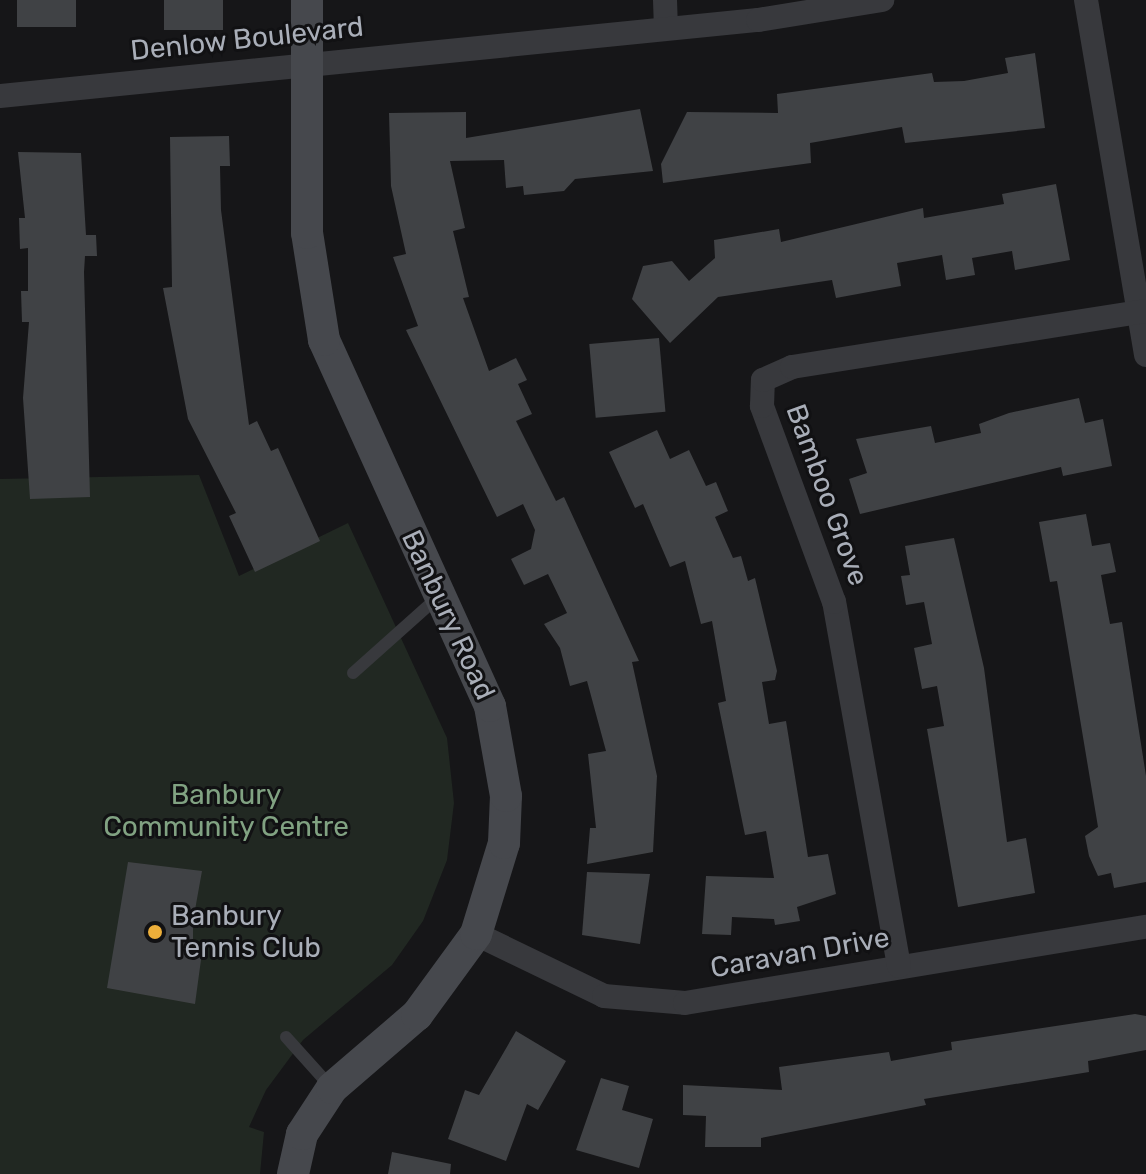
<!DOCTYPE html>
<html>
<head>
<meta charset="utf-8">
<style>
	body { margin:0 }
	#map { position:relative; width:1146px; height:1174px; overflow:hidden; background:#161618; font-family:Rubik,sans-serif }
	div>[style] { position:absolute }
	.green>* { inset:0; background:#212822 }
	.building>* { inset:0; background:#404245; transform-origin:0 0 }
	.lane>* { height:12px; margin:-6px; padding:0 6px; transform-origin:6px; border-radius:6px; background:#38393d }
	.street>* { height:24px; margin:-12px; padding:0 12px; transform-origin:12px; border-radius:12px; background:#38393d }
	.secondary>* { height:32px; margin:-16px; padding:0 16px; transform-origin:16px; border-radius:16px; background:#46484d }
	.dots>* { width:22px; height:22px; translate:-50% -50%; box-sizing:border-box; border:4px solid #111113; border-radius:50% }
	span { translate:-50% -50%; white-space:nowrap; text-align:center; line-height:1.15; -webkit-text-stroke:6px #111113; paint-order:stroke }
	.street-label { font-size:28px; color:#a9aeb8 }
	.park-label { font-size:28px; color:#81a282 }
	.poi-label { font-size:28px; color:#a9aeb8 }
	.left { translate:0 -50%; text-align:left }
</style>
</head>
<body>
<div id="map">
	<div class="green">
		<i style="clip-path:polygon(199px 475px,239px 576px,348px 523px,447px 738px,454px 803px,447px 860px,423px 921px,392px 965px,303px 1040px,266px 1090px,249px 1127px,264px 1132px,260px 1174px,0 1174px,0 479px)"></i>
	</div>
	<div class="building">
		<i style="left:17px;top:0;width:59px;height:27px"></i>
		<i style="left:164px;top:0;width:59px;height:30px"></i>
		<i style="clip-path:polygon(1035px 53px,1045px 128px,905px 143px,902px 127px,810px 143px,811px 163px,663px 183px,661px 164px,687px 112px,778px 113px,777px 94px,932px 73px,934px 82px,964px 81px,1008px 73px,1005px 58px)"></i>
		<i style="clip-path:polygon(640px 109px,653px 171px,575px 179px,564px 191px,524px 195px,523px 186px,506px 188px,504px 160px,450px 161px,465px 228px,453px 231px,469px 297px,463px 298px,489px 371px,516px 358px,527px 380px,518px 384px,532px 414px,516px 421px,556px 501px,564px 497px,639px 661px,632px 662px,657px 776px,653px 852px,587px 864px,590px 828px,596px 828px,588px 754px,606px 751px,587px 681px,570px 686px,560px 648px,544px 624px,567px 613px,548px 574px,524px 585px,511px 559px,531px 549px,535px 530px,523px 504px,497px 517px,406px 330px,418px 326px,393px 257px,406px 254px,391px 186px,389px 113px,466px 112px,466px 138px)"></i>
		<i style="clip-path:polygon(229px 136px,230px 166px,220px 166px,221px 210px,249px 425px,257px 421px,271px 451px,278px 448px,320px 541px,255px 572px,229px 516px,236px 513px,188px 419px,163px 288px,172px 287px,170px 137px)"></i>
		<i style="clip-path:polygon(18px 152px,81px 153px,86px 235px,96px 235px,97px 256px,85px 256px,84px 272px,90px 497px,30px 499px,23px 398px,29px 322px,22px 322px,21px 291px,28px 291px,28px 248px,20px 249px,19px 218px,25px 218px)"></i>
		<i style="clip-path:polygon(1056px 184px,1070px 260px,1015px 270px,1012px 251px,972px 258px,975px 275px,946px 280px,942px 255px,897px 263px,901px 286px,836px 298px,832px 280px,718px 297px,670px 343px,632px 299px,643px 266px,672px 261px,689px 281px,715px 258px,714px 240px,779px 229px,781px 242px,923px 208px,924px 218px,1004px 204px,1002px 194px)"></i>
		<i style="left:659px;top:338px;width:74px;height:70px;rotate:85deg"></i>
		<i style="clip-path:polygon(1079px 398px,1085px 423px,1103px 419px,1112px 466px,1063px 476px,1061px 467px,860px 514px,849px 479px,867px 473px,856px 439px,931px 426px,935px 443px,981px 433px,979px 424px,1009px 413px)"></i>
		<i style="clip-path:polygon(657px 430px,670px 459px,689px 450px,706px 486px,716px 482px,728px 511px,715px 517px,733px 558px,741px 556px,748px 581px,755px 578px,777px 671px,775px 680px,762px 682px,769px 724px,786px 721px,808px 857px,828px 854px,836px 894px,797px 907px,800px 921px,775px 925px,774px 919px,732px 917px,731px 935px,702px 934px,706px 876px,774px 878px,766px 831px,745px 835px,718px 703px,726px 701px,712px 621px,701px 624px,685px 561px,670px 567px,643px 504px,635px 508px,609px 452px)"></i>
		<i style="clip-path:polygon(1086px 514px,1092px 546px,1110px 543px,1116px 572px,1101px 575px,1110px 624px,1122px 622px,1146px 776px,1146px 882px,1114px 888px,1111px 873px,1098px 876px,1089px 856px,1085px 836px,1098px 827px,1057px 581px,1050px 582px,1039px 522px)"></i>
		<i style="clip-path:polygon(954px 538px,984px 668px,1007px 842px,1026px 838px,1035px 893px,958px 907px,927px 729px,944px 726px,937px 686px,922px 689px,914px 648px,932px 644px,924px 602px,906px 605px,901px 576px,910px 575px,905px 546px)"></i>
		<i style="clip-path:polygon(128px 862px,202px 871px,193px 921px,193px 943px,203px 945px,195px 1004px,107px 988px)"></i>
		<i style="clip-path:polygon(587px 872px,650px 874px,640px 944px,582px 935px)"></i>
		<i style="clip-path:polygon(1135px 1014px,1146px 1016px,1146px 1050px,1088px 1061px,1089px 1072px,924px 1099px,926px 1105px,761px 1138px,761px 1147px,705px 1147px,706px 1116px,683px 1115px,683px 1085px,782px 1090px,779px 1067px,889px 1052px,891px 1061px,952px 1050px,951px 1042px)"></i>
		<i style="clip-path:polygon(516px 1031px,566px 1061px,538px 1110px,527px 1104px,506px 1161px,448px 1139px,465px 1090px,479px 1095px)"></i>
		<i style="clip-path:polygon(601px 1078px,629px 1086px,622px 1110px,653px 1119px,639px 1168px,576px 1150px)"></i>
		<i style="clip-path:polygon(392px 1152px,451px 1164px,450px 1174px,388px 1174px)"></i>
	</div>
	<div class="lane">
		<i style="left:353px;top:673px;width:113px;rotate:-41.8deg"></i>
		<i style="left:286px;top:1037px;width:66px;rotate:48.1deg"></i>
	</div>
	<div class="street">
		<i style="left:665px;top:0;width:28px;rotate:88deg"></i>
		<i style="left:1086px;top:0;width:360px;rotate:80.4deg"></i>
		<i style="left:0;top:96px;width:762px;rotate:-5.73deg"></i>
		<i style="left:758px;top:20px;width:126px;rotate:-9.2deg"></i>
		<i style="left:476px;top:934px;width:142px;rotate:25.8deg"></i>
		<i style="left:604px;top:996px;width:81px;rotate:4.9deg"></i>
		<i style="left:685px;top:1003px;width:467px;rotate:-9.4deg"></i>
		<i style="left:899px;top:966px;width:370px;rotate:-100.1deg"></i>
		<i style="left:834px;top:602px;width:209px;rotate:-110.2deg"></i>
		<i style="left:762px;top:406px;width:26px;rotate:-88deg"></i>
		<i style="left:763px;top:380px;width:32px;rotate:-24deg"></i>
		<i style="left:792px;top:367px;width:358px;rotate:-9deg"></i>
	</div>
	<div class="secondary">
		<i style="left:293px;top:1174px;width:41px;rotate:-77.3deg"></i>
		<i style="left:302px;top:1134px;width:55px;rotate:-56.9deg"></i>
		<i style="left:332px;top:1088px;width:112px;rotate:-40.7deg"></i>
		<i style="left:417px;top:1015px;width:100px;rotate:-53.9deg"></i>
		<i style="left:476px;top:934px;width:95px;rotate:-72.9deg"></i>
		<i style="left:504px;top:843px;width:47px;rotate:-87.6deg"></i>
		<i style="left:506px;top:796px;width:91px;rotate:-100.1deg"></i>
		<i style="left:490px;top:706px;width:402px;rotate:-114.4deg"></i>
		<i style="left:324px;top:340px;width:108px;rotate:-99deg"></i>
		<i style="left:307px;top:233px;width:233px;rotate:-90deg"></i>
	</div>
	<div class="dots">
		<i style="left:155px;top:932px;background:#edaf3a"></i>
	</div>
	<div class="street-label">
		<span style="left:247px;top:39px;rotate:-6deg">Denlow Boulevard</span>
		<span style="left:827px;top:495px;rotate:70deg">Bamboo Grove</span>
		<span style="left:448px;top:615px;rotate:65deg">Banbury Road</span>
		<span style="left:800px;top:953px;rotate:-10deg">Caravan Drive</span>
	</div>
	<div class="park-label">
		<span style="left:226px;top:811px">Banbury<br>Community Centre</span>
	</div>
	<div class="poi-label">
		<span class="left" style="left:171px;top:932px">Banbury<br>Tennis Club</span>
	</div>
</div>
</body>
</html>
